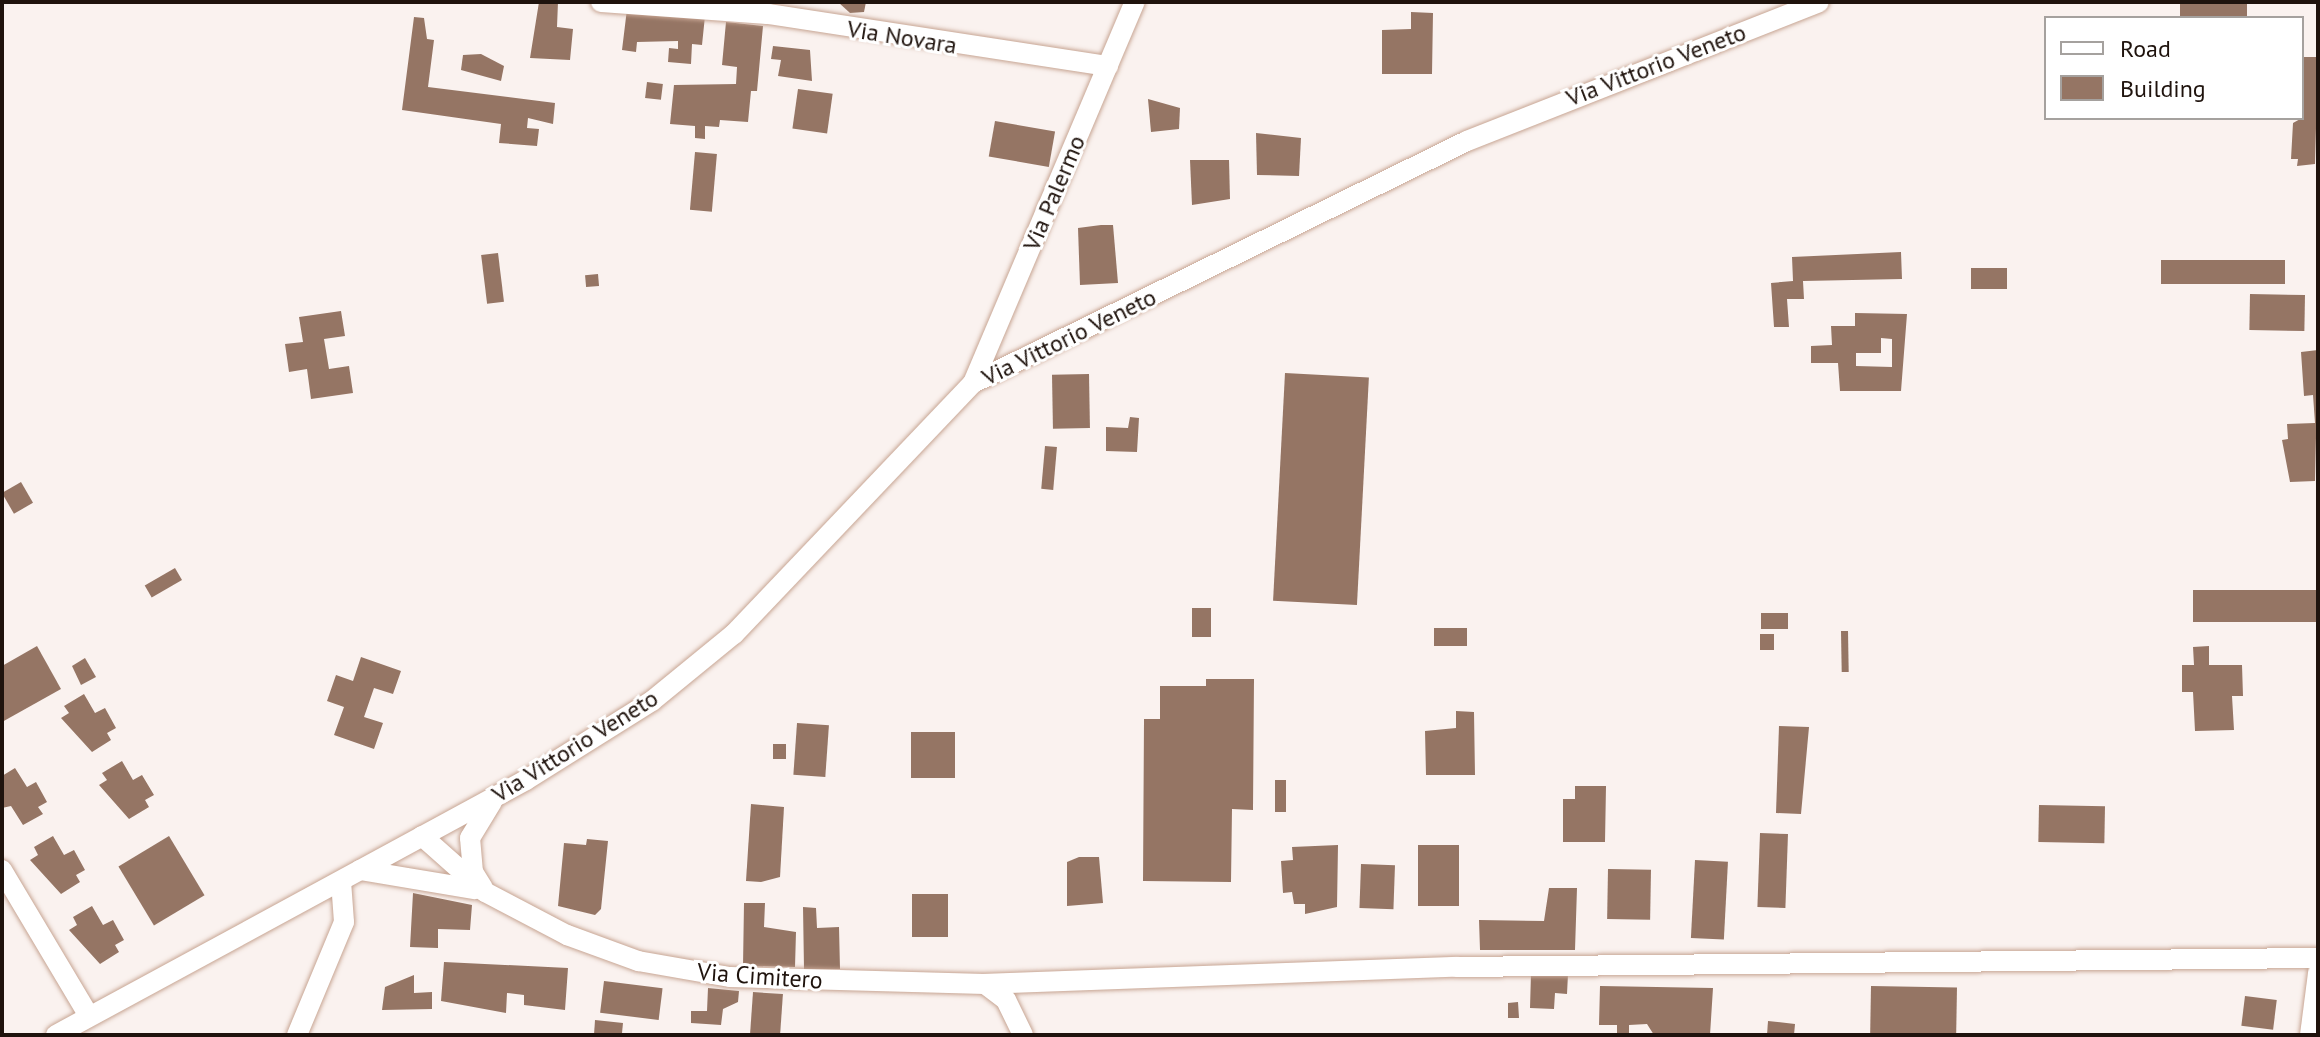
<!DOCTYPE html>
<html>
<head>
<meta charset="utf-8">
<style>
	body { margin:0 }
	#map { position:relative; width:2320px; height:1037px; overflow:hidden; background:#faf2ef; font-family:"PT Sans",sans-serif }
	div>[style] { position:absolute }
	.building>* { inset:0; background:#957564; transform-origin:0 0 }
	.roads { filter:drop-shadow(0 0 2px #c7a593) drop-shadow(0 0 2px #c7a593) }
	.minor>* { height:20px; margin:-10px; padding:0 10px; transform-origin:10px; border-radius:10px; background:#fff }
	span { translate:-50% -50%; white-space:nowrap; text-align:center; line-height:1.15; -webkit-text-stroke:6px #fff; paint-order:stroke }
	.street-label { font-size:24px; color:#1f130d }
	.frame { position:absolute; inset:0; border:4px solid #1f130d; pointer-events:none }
	.legend { position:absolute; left:2044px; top:16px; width:260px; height:104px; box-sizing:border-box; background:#fff; border:2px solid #a5a19e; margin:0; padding:10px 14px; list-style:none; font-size:24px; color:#1f130d }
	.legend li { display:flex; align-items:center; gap:16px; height:40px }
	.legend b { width:40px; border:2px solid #a5a19e }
</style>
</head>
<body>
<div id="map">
	<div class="building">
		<i style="clip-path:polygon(539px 2px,558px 2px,557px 27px,573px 29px,570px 60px,530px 58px)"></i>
		<i style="clip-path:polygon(838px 2px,866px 2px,864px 12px,850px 13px)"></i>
		<i style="left:2180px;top:2px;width:67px;height:16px"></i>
		<i style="clip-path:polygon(627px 9px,705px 16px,702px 45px,692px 44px,691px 64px,668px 62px,669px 48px,678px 49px,678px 41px,637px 42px,636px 52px,622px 50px)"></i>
		<i style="clip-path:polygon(1411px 12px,1433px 13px,1432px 74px,1382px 74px,1382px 30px,1411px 29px)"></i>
		<i style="clip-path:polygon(414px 17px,424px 18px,427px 39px,434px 40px,428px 87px,555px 103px,553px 124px,528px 118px,527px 128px,539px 129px,537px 146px,499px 143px,501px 124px,402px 110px)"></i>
		<i style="clip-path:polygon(726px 22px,763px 26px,757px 91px,751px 91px,748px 122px,720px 120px,719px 127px,705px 126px,705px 139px,695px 138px,695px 126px,670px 124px,674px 85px,736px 84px,737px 67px,722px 65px)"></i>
		<i style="clip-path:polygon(773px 46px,810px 50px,812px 81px,778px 76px,781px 60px,771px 59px)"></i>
		<i style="clip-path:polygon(481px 54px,504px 66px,501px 81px,461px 70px,463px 55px)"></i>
		<i style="clip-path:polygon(2302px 57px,2318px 57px,2315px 164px,2297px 166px,2298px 159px,2291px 159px,2293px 123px,2302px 118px)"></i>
		<i style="left:647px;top:82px;width:16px;height:16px;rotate:7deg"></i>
		<i style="left:798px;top:89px;width:35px;height:40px;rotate:8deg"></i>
		<i style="clip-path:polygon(1148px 99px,1180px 108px,1179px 129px,1151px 132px)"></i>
		<i style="left:995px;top:121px;width:61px;height:36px;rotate:10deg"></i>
		<i style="clip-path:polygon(1256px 133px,1301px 138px,1299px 176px,1257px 175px)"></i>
		<i style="left:695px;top:152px;width:22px;height:58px;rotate:5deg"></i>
		<i style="clip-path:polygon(1190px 160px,1229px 160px,1230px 199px,1192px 205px)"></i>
		<i style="clip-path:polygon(1101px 225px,1113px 225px,1118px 283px,1080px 285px,1078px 228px)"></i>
		<i style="clip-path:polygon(1901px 252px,1902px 279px,1803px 281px,1804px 299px,1787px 299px,1789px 327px,1774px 327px,1771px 283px,1793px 281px,1792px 257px)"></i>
		<i style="left:498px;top:253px;width:49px;height:17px;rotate:83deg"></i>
		<i style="left:2285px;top:260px;width:24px;height:124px;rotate:90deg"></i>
		<i style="left:1971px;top:268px;width:36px;height:21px"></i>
		<i style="left:598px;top:274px;width:12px;height:13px;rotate:85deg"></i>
		<i style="left:2250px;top:294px;width:55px;height:36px;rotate:1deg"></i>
		<i style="clip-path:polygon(341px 311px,345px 336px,324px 339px,329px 369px,349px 366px,353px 393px,311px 399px,307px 369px,289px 372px,285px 344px,303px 342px,299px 317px)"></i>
		<i style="clip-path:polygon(evenodd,1855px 313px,1907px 314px,1901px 391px,1840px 391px,1838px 363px,1811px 363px,1811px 346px,1832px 345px,1831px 326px,1855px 326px,1855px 313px,1881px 338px,1892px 339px,1892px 367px,1856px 366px,1856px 353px,1881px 353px,1881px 338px)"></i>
		<i style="clip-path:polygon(2318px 350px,2315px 481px,2290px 482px,2282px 440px,2288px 439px,2287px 424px,2315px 423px,2313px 395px,2304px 396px,2301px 352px)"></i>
		<i style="left:1285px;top:373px;width:84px;height:228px;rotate:3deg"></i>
		<i style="left:1089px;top:374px;width:54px;height:37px;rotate:89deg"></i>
		<i style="clip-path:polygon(1130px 417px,1139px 418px,1137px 452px,1106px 451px,1106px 427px,1128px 428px)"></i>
		<i style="left:1045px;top:446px;width:12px;height:43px;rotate:5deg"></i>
		<i style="left:21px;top:482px;width:24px;height:22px;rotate:60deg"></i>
		<i style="left:175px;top:568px;width:14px;height:35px;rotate:60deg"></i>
		<i style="left:2318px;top:590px;width:32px;height:125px;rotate:90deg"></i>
		<i style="left:1192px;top:608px;width:19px;height:29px"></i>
		<i style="left:1788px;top:613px;width:16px;height:27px;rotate:90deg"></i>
		<i style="left:1467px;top:628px;width:18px;height:33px;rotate:90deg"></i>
		<i style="left:1848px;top:631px;width:41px;height:7px;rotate:89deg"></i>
		<i style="left:1760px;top:634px;width:14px;height:16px"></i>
		<i style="clip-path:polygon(37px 646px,61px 689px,2px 722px,2px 666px)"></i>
		<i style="clip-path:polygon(2209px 646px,2209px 665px,2242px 665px,2243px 696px,2232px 696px,2234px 730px,2195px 731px,2193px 692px,2182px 692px,2182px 665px,2194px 665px,2193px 647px)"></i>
		<i style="clip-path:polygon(361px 657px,401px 671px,393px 694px,374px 688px,364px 717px,383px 723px,374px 749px,334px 735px,344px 707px,327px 701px,336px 675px,353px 681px)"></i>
		<i style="clip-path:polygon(85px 658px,96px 677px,81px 685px,72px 666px)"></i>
		<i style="clip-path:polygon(1206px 679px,1254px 679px,1253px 810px,1232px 809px,1231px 882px,1143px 881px,1144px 719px,1160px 719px,1160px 686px,1206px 686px)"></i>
		<i style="clip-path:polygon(84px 694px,95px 713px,105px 708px,116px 728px,107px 733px,111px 740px,92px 752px,61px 718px,69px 713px,64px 706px)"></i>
		<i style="clip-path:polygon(1456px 711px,1474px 712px,1475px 775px,1426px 775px,1425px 731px,1456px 728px)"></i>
		<i style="left:797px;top:723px;width:32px;height:52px;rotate:4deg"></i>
		<i style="clip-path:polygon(1779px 726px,1809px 727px,1801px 814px,1776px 813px)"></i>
		<i style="left:955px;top:732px;width:46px;height:44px;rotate:90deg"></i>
		<i style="left:773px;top:744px;width:13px;height:15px"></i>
		<i style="clip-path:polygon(122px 761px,133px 780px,142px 775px,154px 795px,145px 800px,149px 807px,129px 819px,99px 785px,107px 780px,102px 773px)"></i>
		<i style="clip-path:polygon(15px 768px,27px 787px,36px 782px,47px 802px,38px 807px,43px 814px,23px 825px,11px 806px,2px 808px,2px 776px)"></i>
		<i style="left:1275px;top:780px;width:11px;height:32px"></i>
		<i style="clip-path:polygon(1575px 786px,1606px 786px,1605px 842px,1563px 842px,1563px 799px,1575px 799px)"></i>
		<i style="clip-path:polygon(751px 804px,784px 807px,780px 877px,761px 882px,746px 881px)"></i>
		<i style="left:2039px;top:805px;width:66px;height:37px;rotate:1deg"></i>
		<i style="left:1760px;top:833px;width:28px;height:74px;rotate:2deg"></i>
		<i style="clip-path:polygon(53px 836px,64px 855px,74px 850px,85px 870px,76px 875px,80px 882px,61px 894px,30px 860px,38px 855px,34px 847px)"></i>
		<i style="left:169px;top:836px;width:69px;height:59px;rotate:59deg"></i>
		<i style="clip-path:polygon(587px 839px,608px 841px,601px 909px,595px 915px,558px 906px,564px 843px,586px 845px)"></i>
		<i style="clip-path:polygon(1338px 845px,1337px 907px,1305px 914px,1305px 904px,1294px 904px,1292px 892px,1283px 893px,1281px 861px,1293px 860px,1292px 847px)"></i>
		<i style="left:1418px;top:845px;width:41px;height:61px"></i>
		<i style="clip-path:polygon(1079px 857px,1099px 857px,1103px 903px,1067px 906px,1067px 862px)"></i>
		<i style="left:1695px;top:860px;width:33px;height:78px;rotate:3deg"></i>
		<i style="left:1361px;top:864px;width:34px;height:44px;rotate:2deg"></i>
		<i style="left:1608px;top:869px;width:43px;height:50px;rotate:1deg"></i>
		<i style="clip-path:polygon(1549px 888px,1577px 888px,1575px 950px,1480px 950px,1479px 920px,1544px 921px)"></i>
		<i style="clip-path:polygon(413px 893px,472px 905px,470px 930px,438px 929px,438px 948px,410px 947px)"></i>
		<i style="left:912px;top:894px;width:36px;height:43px"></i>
		<i style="clip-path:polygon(744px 903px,765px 903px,764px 927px,796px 932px,795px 967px,743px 966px)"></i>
		<i style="clip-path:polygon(92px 906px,103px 925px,113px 920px,124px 940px,115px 945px,119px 952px,100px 964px,69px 930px,77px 925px,73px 917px)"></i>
		<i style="clip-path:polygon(803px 907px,816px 908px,817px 928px,839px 927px,840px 969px,804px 969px)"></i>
		<i style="clip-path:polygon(444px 962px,568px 968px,565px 1010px,524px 1005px,524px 995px,507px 993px,506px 1013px,441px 1001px)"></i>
		<i style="clip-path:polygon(1531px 973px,1568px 974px,1567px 994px,1555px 993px,1554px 1009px,1530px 1008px)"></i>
		<i style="clip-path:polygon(414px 975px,414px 993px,432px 992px,432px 1009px,382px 1010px,385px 987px)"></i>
		<i style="left:604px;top:981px;width:59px;height:32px;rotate:7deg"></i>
		<i style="clip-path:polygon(1600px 986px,1713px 988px,1710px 1035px,1654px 1035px,1647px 1024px,1629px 1025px,1629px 1035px,1617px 1035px,1617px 1025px,1599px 1025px)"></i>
		<i style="left:1871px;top:986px;width:86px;height:49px;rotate:1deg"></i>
		<i style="clip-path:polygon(708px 988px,739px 991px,738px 1002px,723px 1009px,721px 1025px,691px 1023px,691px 1011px,707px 1011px)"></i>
		<i style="left:753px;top:992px;width:30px;height:43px;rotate:4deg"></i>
		<i style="left:2245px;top:996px;width:32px;height:30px;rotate:7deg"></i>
		<i style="clip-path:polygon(1518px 1002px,1519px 1018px,1508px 1018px,1508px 1003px)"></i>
		<i style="clip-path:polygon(595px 1020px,623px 1023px,622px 1033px,594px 1035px)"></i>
		<i style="clip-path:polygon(1768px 1021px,1795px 1024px,1794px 1035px,1767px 1035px)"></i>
	</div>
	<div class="roads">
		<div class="minor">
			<i style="left:601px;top:2px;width:167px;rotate:4.1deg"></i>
			<i style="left:768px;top:14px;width:344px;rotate:8.7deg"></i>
			<i style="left:973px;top:383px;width:414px;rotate:-67deg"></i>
			<i style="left:422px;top:836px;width:84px;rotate:41.6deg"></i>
			<i style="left:485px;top:892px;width:93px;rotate:27.7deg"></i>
			<i style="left:567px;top:935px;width:76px;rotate:20.1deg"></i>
			<i style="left:638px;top:961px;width:93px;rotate:9.9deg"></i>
			<i style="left:730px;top:977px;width:255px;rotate:1.6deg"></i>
			<i style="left:985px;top:984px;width:26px;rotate:37deg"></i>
			<i style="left:1006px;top:1000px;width:39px;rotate:64deg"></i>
			<i style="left:2px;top:870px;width:170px;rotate:59.2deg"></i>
			<i style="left:360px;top:870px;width:116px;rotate:9.5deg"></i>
			<i style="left:483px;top:888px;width:19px;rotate:-122deg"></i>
			<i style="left:473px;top:872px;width:34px;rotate:-95deg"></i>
			<i style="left:470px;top:838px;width:42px;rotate:-58.6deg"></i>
			<i style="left:985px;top:984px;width:471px;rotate:-2.1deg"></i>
			<i style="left:1456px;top:967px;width:862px;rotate:-0.6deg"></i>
			<i style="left:56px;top:1035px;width:535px;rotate:-28.48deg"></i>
			<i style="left:526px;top:780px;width:149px;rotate:-32.1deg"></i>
			<i style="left:652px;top:701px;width:106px;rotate:-39.3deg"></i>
			<i style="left:734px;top:634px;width:347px;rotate:-46.4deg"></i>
			<i style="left:973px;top:383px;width:550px;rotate:-26.1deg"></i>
			<i style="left:1467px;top:141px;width:378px;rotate:-21.5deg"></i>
			<i style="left:297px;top:1035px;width:122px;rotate:-67.4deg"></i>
			<i style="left:344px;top:922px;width:41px;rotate:-94.2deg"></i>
			<i style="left:2310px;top:1035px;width:63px;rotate:-82.6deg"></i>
		</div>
	</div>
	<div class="street-label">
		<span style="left:902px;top:37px;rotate:9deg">Via Novara</span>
		<span style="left:1656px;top:65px;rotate:-21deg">Via Vittorio Veneto</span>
		<span style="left:1054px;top:193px;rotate:-67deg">Via Palermo</span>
		<span style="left:1069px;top:337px;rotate:-26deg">Via Vittorio Veneto</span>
		<span style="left:575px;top:746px;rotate:-32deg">Via Vittorio Veneto</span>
		<span style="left:760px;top:976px;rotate:4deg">Via Cimitero</span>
	</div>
	<div class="frame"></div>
	<ul class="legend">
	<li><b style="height:10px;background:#fff"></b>Road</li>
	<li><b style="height:22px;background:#957564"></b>Building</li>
	</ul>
</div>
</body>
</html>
